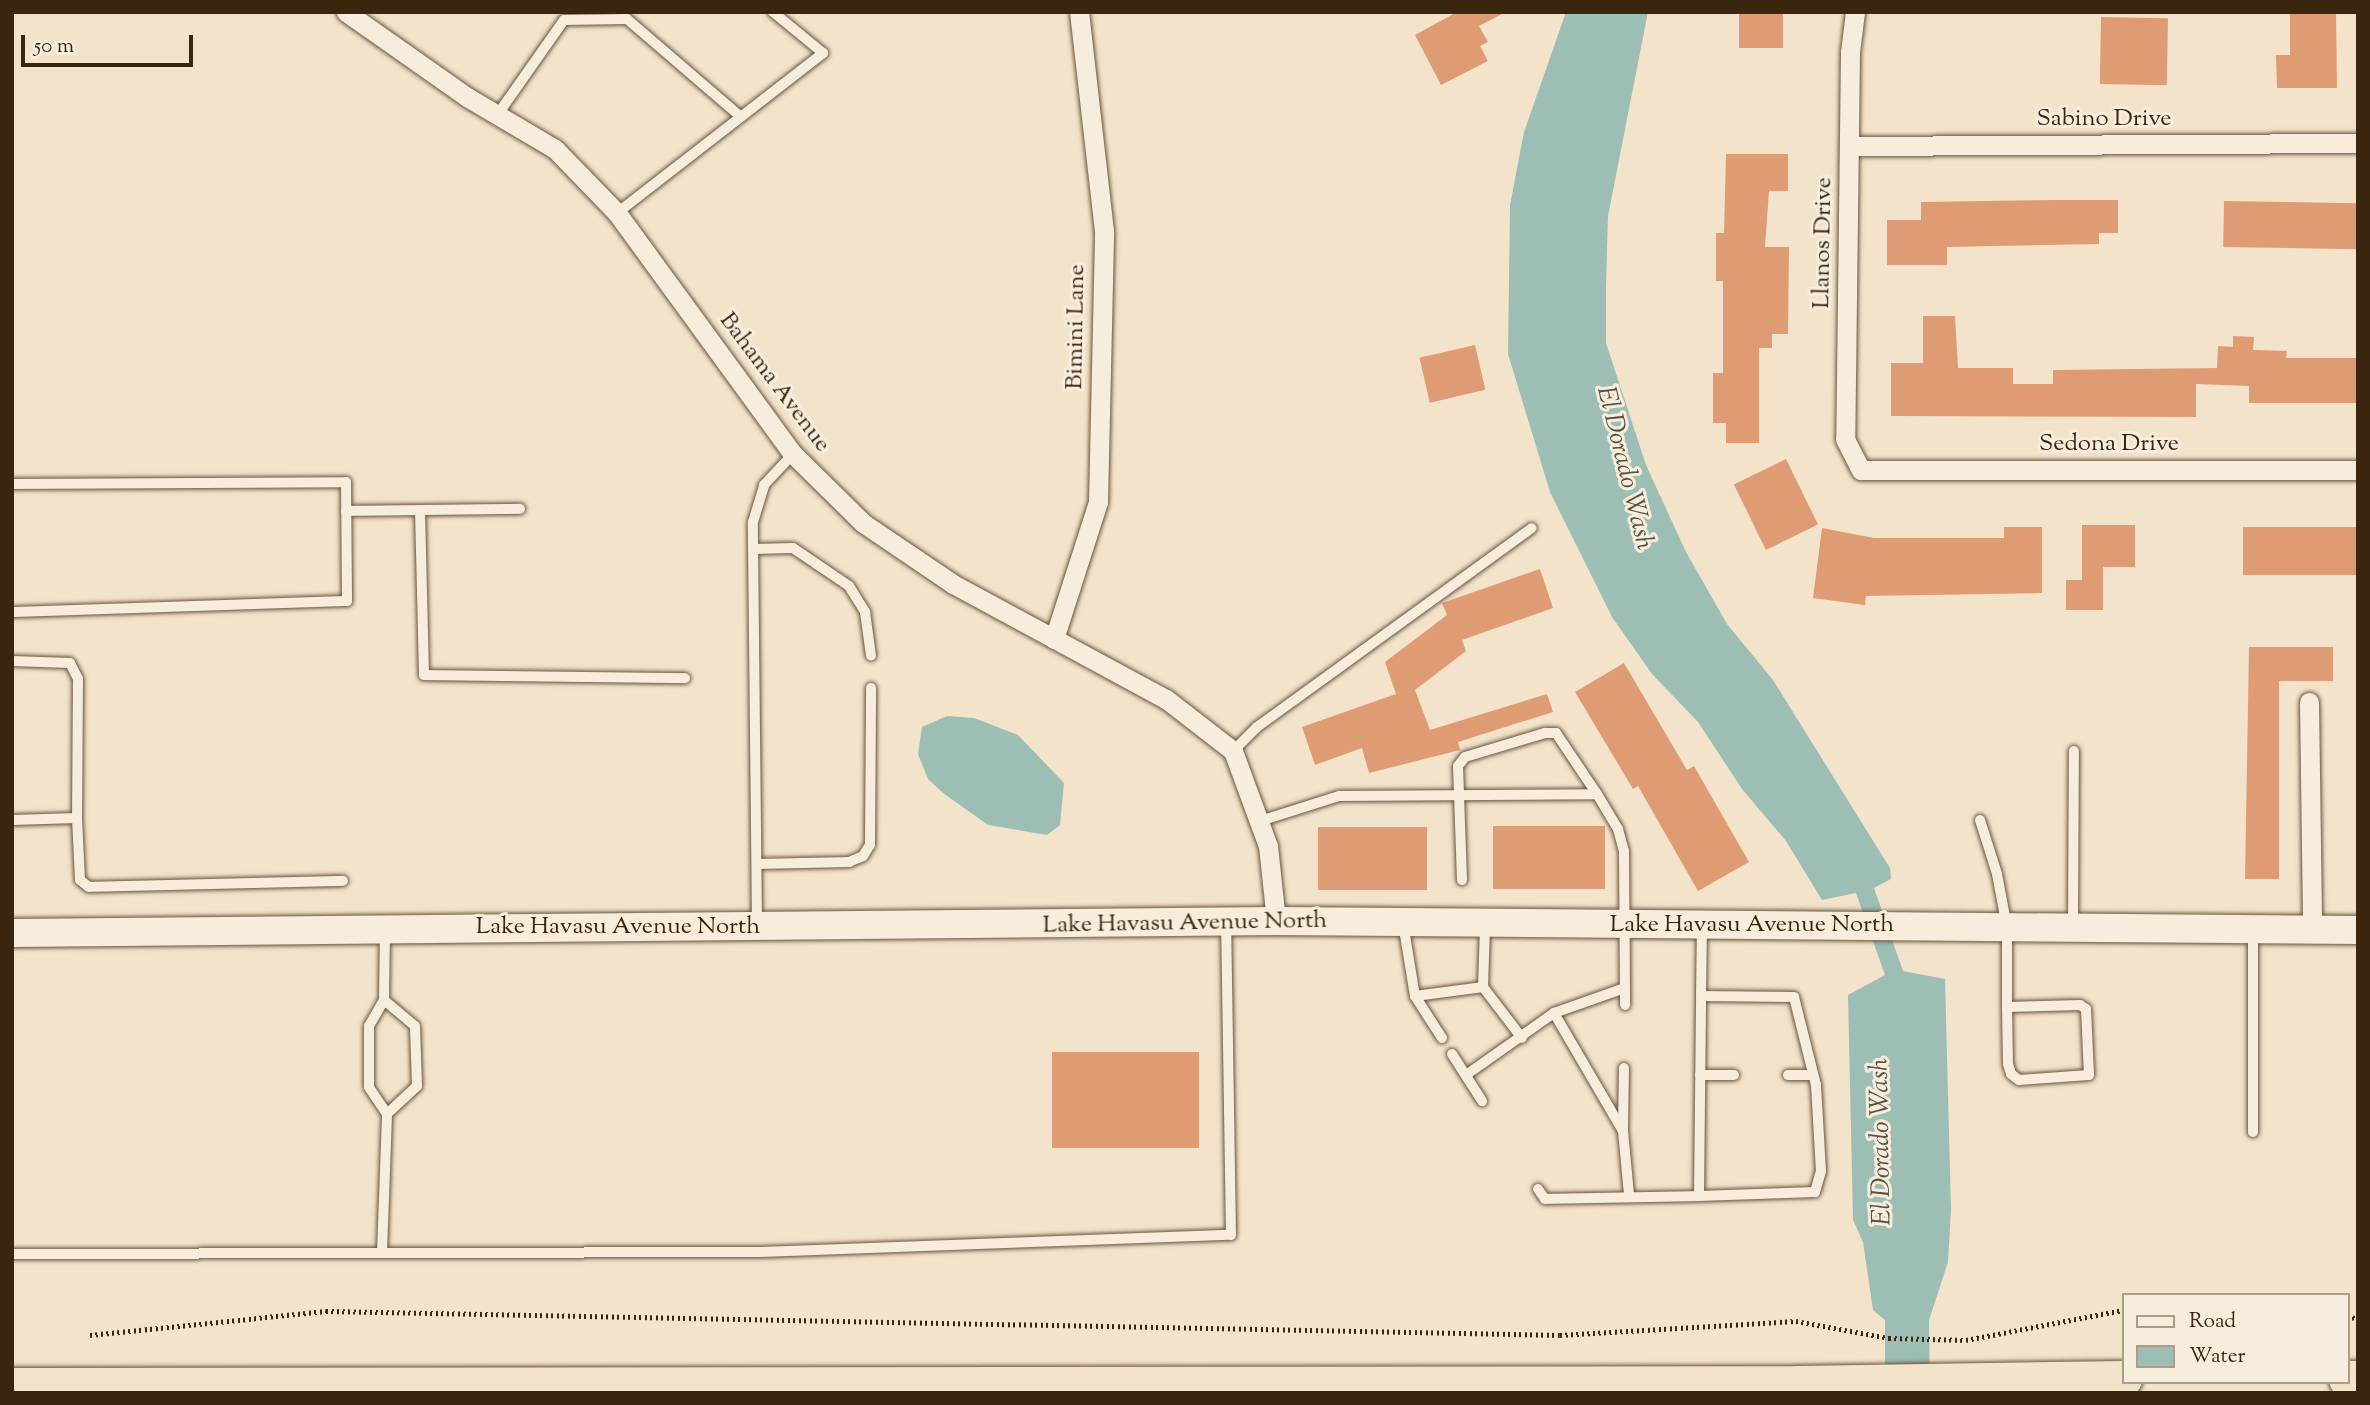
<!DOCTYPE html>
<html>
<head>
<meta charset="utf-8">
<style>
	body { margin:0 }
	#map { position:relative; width:2370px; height:1405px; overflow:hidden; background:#f4e3cb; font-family:"Sorts Mill Goudy",serif }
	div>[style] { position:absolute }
	.water>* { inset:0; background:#9cbeb5 }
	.building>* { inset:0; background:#df9c74; transform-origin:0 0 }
	.path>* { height:4.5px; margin-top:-2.25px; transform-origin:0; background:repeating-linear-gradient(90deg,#3a250f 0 2px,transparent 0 5.5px) }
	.roads { filter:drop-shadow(0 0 2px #68543e) drop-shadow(0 0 2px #68543e) }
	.lane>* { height:10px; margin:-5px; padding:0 5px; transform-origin:5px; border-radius:5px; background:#f8eddd }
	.street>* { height:19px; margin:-9.5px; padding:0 9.5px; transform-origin:9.5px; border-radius:9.5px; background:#f8eddd }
	.secondary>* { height:28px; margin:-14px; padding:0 14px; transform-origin:14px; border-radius:14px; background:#f8eddd }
	.highway>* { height:37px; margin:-18.5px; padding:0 18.5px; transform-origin:18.5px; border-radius:18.5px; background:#f4e3cb }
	span { translate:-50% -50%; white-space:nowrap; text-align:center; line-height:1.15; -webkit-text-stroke:6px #f8eddd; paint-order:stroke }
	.street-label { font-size:24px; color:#3a250f }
	.water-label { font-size:26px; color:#575341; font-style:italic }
	.frame { position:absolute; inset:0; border:14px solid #3a250f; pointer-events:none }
	.legend { position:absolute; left:2122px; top:1293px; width:228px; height:91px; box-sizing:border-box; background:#f8eddd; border:2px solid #ac9d8b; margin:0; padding:9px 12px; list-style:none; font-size:21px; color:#3a250f }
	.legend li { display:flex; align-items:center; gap:14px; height:35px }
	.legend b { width:35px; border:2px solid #ac9d8b }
	.scale { position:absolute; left:21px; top:35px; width:172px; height:32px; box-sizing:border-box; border:4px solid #3a250f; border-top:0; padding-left:9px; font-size:21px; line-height:24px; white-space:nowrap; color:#3a250f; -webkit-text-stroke:5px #f8eddd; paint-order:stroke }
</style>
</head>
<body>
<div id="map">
	<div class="water">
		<i style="clip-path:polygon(1566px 12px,1648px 12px,1608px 216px,1606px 287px,1606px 343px,1646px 465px,1686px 552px,1727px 624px,1773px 680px,1890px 868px,1891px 879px,1874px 888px,1903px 971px,1945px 979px,1951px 1209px,1948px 1262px,1929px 1320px,1930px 1393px,1885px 1393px,1885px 1320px,1873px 1310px,1863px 1242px,1853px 1220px,1848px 995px,1885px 975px,1856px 893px,1822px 900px,1786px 841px,1742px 789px,1698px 722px,1652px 674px,1612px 617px,1550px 492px,1508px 354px,1510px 205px,1524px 132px)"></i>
		<i style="clip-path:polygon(947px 716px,974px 718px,1018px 735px,1064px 783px,1060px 825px,1047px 835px,988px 825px,943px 793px,928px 779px,918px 754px,922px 727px)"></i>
	</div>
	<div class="building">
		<i style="clip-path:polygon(1457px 12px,1506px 12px,1479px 26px,1488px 42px,1480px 46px,1488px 61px,1441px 85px,1415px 35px)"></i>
		<i style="left:1739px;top:12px;width:44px;height:36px"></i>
		<i style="clip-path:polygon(2290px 12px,2336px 12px,2337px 88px,2277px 88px,2276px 55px,2290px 55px)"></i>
		<i style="left:2101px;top:17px;width:67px;height:67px;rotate:1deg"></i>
		<i style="clip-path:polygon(1726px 154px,1788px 154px,1788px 191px,1769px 191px,1765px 247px,1789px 247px,1788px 334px,1772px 334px,1772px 348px,1759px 348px,1759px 443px,1726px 443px,1726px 423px,1713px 423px,1713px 373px,1723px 373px,1723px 281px,1716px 281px,1716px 233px,1724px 233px)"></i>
		<i style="clip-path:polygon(2055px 200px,2118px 200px,2118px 233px,2099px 233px,2099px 244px,1947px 247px,1947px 265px,1887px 265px,1887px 220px,1921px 220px,1921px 202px)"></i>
		<i style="left:2224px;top:201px;width:134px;height:46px;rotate:1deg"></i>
		<i style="clip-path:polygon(1923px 316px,1955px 316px,1958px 368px,2013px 368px,2013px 384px,2053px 384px,2053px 370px,2217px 368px,2218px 346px,2233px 347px,2233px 336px,2254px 337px,2253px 350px,2287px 351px,2286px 358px,2358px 358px,2358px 403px,2249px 403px,2249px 386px,2196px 384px,2196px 417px,1891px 416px,1891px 363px,1923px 363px)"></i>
		<i style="left:1475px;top:345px;width:46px;height:57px;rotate:77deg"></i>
		<i style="left:1786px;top:459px;width:73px;height:58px;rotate:64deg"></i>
		<i style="clip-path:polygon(2082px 525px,2135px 525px,2135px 567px,2103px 567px,2103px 610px,2066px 610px,2066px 580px,2082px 580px)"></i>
		<i style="clip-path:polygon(2004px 527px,2042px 527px,2042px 593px,1866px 596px,1865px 605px,1813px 598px,1822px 528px,1874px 538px,2004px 538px)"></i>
		<i style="left:2358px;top:527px;width:48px;height:115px;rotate:90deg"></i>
		<i style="clip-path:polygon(1540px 569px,1553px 608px,1462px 640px,1466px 651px,1415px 690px,1430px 730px,1547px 694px,1553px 712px,1458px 742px,1460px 750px,1369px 773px,1362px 748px,1315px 765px,1302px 727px,1396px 694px,1385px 662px,1447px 615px,1442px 603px)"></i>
		<i style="clip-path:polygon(2249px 647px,2333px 647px,2333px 681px,2279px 681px,2279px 879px,2245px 879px)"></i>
		<i style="clip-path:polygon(1624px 663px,1687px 770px,1694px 766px,1749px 862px,1698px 891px,1638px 786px,1633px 789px,1575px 692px)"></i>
		<i style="left:1605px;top:826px;width:63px;height:112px;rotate:90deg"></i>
		<i style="left:1318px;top:827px;width:109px;height:63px"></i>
		<i style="left:1199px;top:1052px;width:96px;height:147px;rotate:90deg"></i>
	</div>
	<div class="path">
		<i style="left:2347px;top:1317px;width:11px;rotate:5deg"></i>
		<i style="left:90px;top:1335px;width:237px;rotate:-5.8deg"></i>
		<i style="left:326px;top:1311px;width:1234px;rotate:1.11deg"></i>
		<i style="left:1560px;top:1335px;width:236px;rotate:-3.4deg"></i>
		<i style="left:1796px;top:1321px;width:95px;rotate:10.4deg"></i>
		<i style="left:1889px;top:1338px;width:77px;rotate:1.5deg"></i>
		<i style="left:1966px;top:1340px;width:160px;rotate:-10.8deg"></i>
	</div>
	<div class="roads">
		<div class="lane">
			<i style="left:498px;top:114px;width:115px;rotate:-54.9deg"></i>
			<i style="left:564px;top:20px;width:63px;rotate:-0.9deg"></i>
			<i style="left:627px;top:19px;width:150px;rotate:40.7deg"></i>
			<i style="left:617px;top:213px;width:261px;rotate:-37.8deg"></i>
			<i style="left:823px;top:53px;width:65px;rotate:-140.6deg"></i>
			<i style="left:12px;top:484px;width:334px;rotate:-0.3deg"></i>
			<i style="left:346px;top:482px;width:119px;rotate:89.5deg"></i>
			<i style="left:347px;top:601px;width:335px;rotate:178.1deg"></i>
			<i style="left:420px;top:510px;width:165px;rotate:88.6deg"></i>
			<i style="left:424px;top:675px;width:261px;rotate:0.7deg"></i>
			<i style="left:346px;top:511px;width:174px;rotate:-0.7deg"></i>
			<i style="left:753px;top:549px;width:40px;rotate:-1.4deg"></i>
			<i style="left:793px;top:548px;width:68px;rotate:34.2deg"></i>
			<i style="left:849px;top:586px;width:31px;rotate:58deg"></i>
			<i style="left:865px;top:612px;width:44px;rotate:82.2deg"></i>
			<i style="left:12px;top:661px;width:58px;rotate:2deg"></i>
			<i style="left:70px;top:663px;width:18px;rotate:63deg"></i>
			<i style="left:78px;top:679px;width:139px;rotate:90.4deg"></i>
			<i style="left:77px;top:818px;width:65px;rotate:178.2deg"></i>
			<i style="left:1233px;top:751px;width:34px;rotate:-45deg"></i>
			<i style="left:1257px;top:727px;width:339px;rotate:-35.9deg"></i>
			<i style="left:77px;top:818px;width:62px;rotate:87.2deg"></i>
			<i style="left:80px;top:880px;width:11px;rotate:38deg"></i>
			<i style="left:89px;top:887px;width:254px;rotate:-1.4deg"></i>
			<i style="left:1980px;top:820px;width:57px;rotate:72.5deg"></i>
			<i style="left:1997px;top:874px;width:54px;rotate:79.3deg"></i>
			<i style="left:2007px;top:927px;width:80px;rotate:90deg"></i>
			<i style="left:2007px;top:1007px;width:57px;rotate:89deg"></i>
			<i style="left:2008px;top:1064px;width:10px;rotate:73deg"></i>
			<i style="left:2011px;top:1074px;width:10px;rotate:37deg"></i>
			<i style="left:2019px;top:1080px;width:70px;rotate:-4.1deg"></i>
			<i style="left:2089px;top:1075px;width:66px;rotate:-92.6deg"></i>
			<i style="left:2086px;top:1009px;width:7px;rotate:-146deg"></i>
			<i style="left:2080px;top:1005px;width:73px;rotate:178.4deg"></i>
			<i style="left:1260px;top:821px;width:83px;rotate:-17.6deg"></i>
			<i style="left:1339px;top:796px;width:258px;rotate:-0.4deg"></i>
			<i style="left:1597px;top:794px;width:41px;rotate:59deg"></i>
			<i style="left:1618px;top:829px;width:23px;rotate:75deg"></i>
			<i style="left:1624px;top:851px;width:154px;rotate:89.6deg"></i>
			<i style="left:757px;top:864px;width:92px;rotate:-1.2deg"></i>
			<i style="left:849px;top:862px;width:15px;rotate:-23deg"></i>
			<i style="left:863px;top:856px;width:13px;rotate:-58deg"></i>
			<i style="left:870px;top:845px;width:157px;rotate:-89.6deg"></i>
			<i style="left:1462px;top:880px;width:114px;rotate:-92deg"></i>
			<i style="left:1458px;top:766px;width:11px;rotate:-52deg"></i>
			<i style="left:1465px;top:757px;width:84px;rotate:-16.7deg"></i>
			<i style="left:1545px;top:733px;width:11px"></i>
			<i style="left:1556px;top:733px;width:73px;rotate:56.1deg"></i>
			<i style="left:757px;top:923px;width:401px;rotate:-90.6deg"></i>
			<i style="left:753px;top:522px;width:39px;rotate:-73deg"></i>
			<i style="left:764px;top:485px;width:42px;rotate:-46.9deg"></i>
			<i style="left:1403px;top:923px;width:74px;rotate:80.7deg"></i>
			<i style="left:1415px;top:996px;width:50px;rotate:57.3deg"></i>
			<i style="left:2073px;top:924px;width:173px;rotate:-89.7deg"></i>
			<i style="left:1483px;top:987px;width:64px;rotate:52.6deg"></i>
			<i style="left:1415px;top:996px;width:69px;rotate:-7.5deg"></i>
			<i style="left:1483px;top:987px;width:61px;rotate:-88.1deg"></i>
			<i style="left:1701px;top:996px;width:93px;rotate:0.6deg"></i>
			<i style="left:1794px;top:997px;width:91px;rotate:76deg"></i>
			<i style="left:1816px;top:1085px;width:86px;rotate:86.7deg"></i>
			<i style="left:1821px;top:1171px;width:22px;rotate:106deg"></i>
			<i style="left:1815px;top:1192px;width:116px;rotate:178deg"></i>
			<i style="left:1699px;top:1196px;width:200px;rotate:-89.4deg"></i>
			<i style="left:1701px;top:996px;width:69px;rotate:-89.2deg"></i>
			<i style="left:384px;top:1000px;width:40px;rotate:40deg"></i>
			<i style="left:415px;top:1026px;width:60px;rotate:88.1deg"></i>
			<i style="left:417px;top:1086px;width:41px;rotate:137deg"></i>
			<i style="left:1554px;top:1013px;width:137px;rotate:59.7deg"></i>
			<i style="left:1623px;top:1131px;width:64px;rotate:84.6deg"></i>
			<i style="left:1452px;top:1054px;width:56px;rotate:57.4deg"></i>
			<i style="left:1466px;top:1075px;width:108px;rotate:-35.2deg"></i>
			<i style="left:1554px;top:1013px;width:75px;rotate:-19.4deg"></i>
			<i style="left:1700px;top:1075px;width:34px"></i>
			<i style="left:1788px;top:1075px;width:25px"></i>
			<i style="left:1623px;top:1130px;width:62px;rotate:-89.1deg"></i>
			<i style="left:2253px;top:1132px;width:199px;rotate:-90deg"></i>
			<i style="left:1538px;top:1189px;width:12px;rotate:55deg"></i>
			<i style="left:1545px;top:1199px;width:154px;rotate:-1.1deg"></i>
			<i style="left:382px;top:1252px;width:138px;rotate:-87.9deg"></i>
			<i style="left:387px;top:1114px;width:32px;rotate:-124deg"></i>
			<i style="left:369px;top:1087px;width:61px;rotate:-90deg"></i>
			<i style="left:369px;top:1026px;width:30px;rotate:-60deg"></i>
			<i style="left:384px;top:1000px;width:70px;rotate:-89.2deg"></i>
			<i style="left:12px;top:1254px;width:747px;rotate:-0.15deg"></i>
			<i style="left:759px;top:1252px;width:472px;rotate:-2.1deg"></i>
			<i style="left:1231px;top:1235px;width:311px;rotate:-90.9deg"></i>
		</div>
		<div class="street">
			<i style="left:346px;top:12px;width:148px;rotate:35.1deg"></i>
			<i style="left:467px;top:97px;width:102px;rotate:30.6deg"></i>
			<i style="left:555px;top:149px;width:89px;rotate:45.9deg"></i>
			<i style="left:617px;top:213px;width:298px;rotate:53.9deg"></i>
			<i style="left:793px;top:454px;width:98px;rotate:44.6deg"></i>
			<i style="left:863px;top:523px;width:109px;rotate:34.1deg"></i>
			<i style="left:953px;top:584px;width:242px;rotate:28.4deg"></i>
			<i style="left:1166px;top:699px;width:85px;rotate:37.8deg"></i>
			<i style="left:1233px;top:751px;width:101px;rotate:69.8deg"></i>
			<i style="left:1268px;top:846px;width:75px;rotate:83.9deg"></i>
			<i style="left:1855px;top:12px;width:40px;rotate:97.1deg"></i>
			<i style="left:1850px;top:52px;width:387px;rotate:90.7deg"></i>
			<i style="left:1845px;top:439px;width:35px;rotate:63deg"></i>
			<i style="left:1861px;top:470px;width:497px"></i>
			<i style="left:1850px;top:146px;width:508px;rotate:-0.34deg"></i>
			<i style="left:1054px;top:639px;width:144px;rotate:-72.2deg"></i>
			<i style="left:1098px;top:502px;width:271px;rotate:-88.7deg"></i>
			<i style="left:1104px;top:231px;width:220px;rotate:-96.5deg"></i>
			<i style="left:2309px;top:702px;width:228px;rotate:89.2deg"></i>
		</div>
		<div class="secondary">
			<i style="left:12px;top:933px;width:1264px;rotate:-0.54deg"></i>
			<i style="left:1276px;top:921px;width:1082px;rotate:0.48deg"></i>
		</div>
		<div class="highway">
			<i style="left:2347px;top:1379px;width:11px"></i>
			<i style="left:12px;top:1386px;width:1785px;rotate:-0.06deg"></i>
			<i style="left:1797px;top:1384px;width:326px;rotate:-0.9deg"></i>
		</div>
	</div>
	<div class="street-label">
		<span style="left:2104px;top:120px">Sabino Drive</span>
		<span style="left:1824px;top:243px;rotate:-89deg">Llanos Drive</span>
		<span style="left:1077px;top:327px;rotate:-89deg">Bimini Lane</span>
		<span style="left:774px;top:383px;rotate:53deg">Bahama Avenue</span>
		<span style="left:2109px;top:445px">Sedona Drive</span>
		<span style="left:1185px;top:924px;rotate:-1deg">Lake Havasu Avenue North</span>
		<span style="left:1752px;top:926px">Lake Havasu Avenue North</span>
		<span style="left:618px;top:928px">Lake Havasu Avenue North</span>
	</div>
	<div class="water-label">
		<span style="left:1624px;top:468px;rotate:76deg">El Dorado Wash</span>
		<span style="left:1882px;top:1142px;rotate:-91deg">El Dorado Wash</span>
	</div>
	<div class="frame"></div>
	<ul class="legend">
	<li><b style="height:9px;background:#f8eddd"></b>Road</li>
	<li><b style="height:19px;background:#9cbeb5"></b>Water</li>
	</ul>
	<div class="scale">50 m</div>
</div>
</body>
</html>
